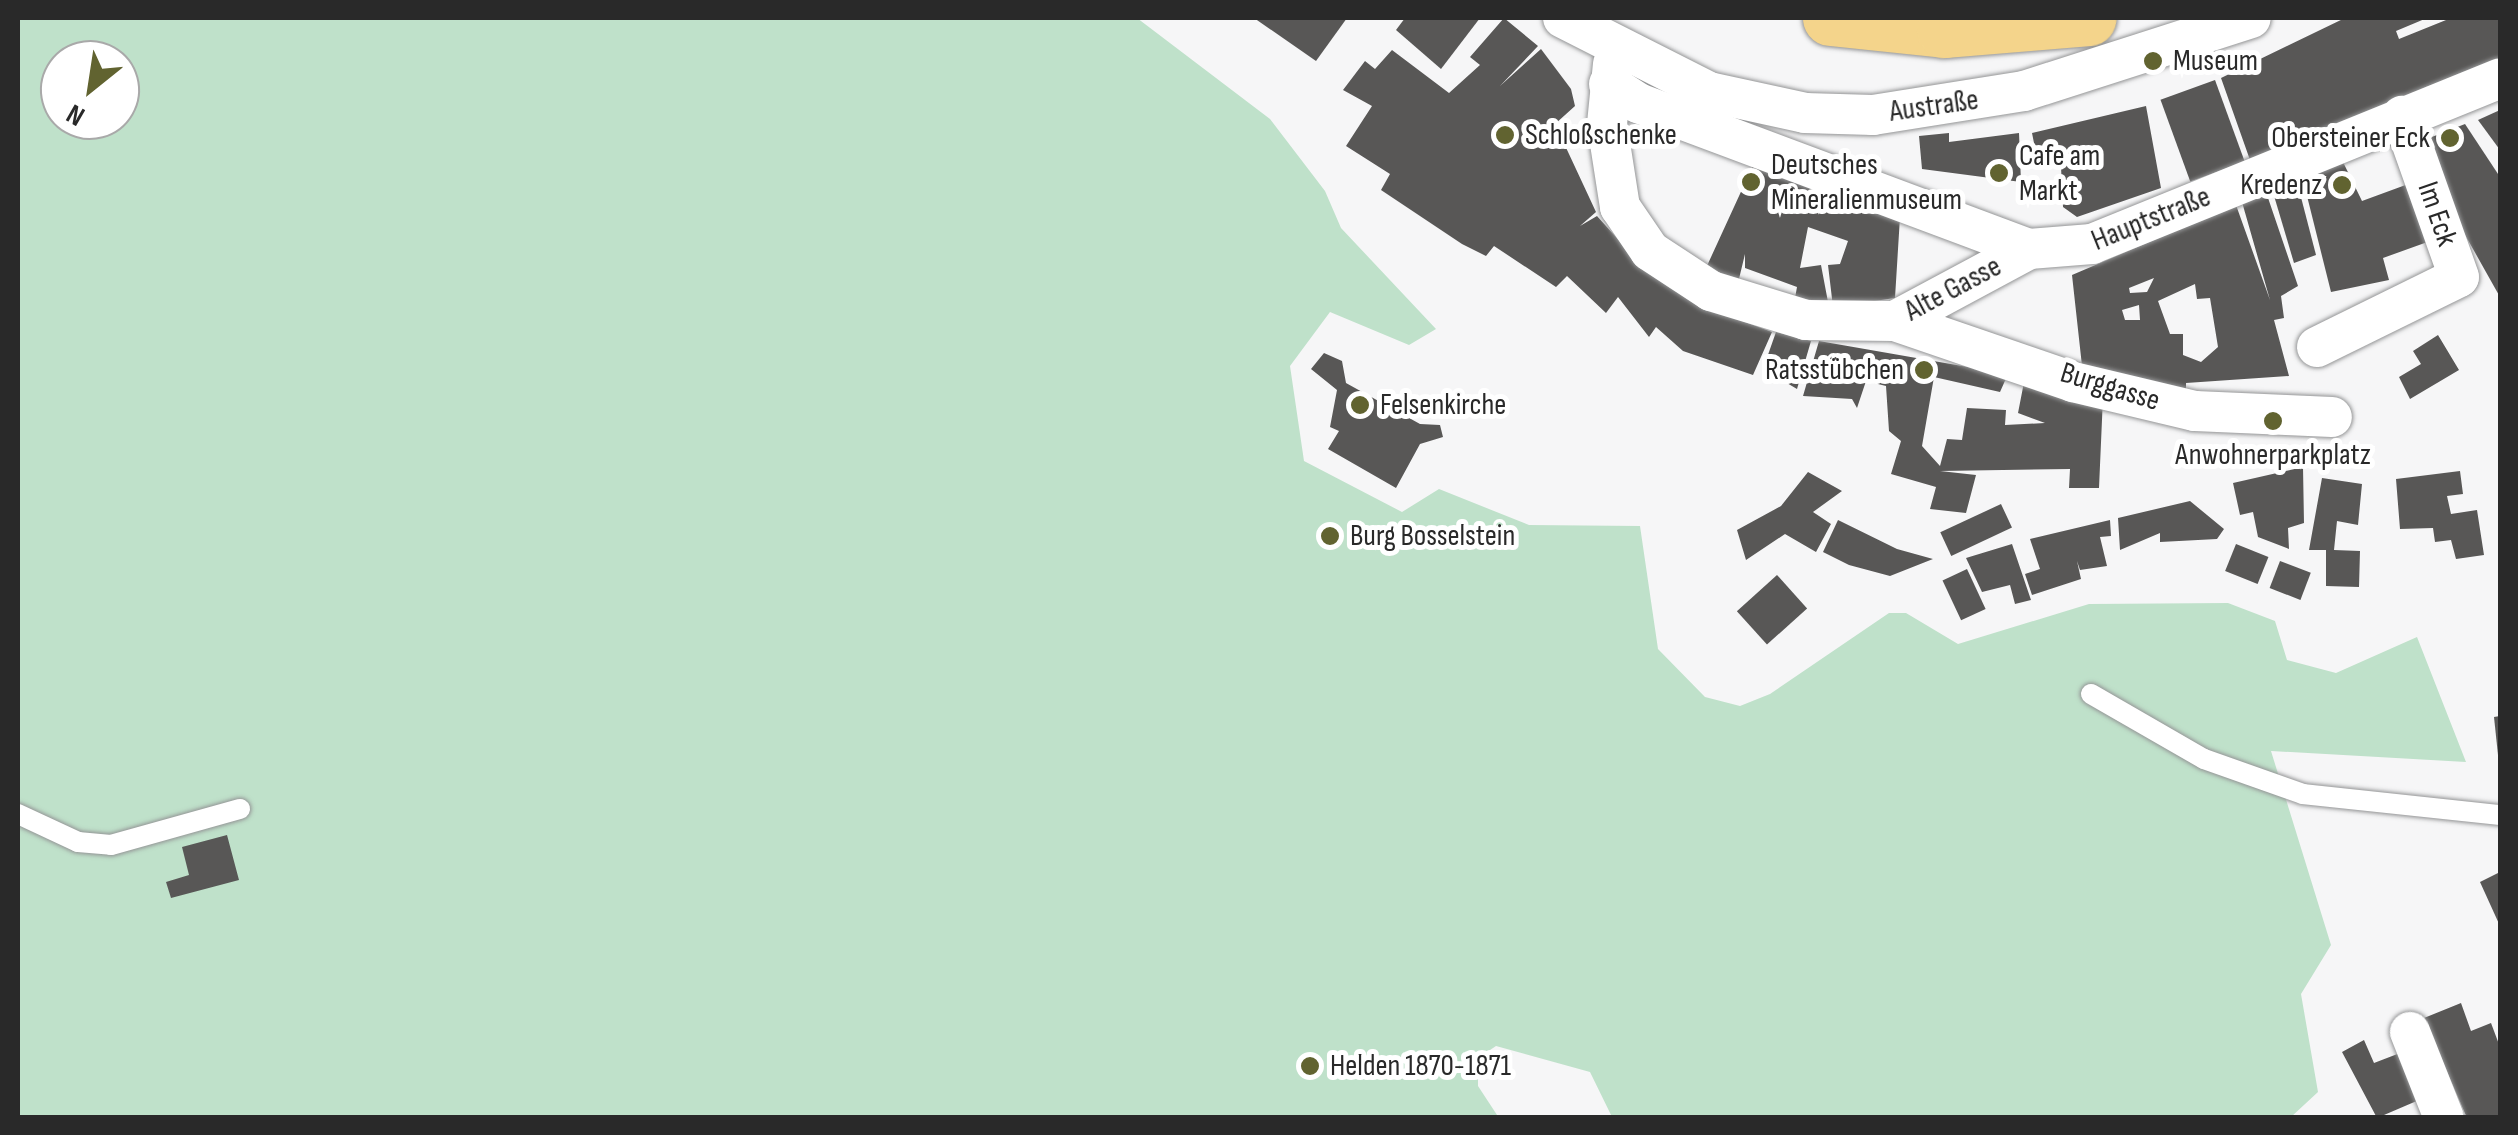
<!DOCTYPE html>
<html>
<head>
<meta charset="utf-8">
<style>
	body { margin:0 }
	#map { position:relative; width:2518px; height:1135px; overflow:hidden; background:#f6f6f7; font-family:"Sofia Sans Condensed",sans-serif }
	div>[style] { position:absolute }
	.green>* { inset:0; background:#bfe1ca }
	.building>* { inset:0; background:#585756; transform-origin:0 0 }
	.roads { filter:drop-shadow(0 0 2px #949596) drop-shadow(0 0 2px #949596) }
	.lane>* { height:20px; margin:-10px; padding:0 10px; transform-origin:10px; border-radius:10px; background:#fff }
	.street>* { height:40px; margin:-20px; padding:0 20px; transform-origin:20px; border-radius:20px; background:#fff }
	.primary>* { height:55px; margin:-27.5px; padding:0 27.5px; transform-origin:27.5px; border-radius:27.5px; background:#f4d48b }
	.dots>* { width:28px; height:28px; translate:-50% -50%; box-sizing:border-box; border:5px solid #fff; border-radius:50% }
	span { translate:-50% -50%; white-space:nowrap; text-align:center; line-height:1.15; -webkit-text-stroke:10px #fff; paint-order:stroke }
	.poi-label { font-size:30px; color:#292929 }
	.left { translate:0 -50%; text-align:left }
	.right { translate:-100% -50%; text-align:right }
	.street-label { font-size:30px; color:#292929 }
	.frame { position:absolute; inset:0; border:20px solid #292929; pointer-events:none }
	.north { position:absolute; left:40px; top:40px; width:100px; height:100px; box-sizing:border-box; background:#fff; border:2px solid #a9a9a9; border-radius:50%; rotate:210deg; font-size:28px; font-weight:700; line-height:40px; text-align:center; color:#292929 }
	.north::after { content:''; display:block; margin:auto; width:35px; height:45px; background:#616330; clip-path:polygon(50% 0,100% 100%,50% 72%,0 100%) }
</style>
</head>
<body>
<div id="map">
	<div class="green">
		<i style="clip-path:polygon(evenodd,18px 18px,1137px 18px,1270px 119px,1325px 191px,1341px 228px,1436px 329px,1409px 345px,1330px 312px,1290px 366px,1304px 461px,1402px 512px,1439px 489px,1529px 525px,1640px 526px,1658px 649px,1705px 697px,1740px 706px,1770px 694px,1889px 613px,1906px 613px,1958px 644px,2089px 604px,2228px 603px,2275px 621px,2287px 660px,2336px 673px,2417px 637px,2466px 762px,2271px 751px,2331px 945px,2301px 994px,2318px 1092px,2291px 1117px,1612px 1117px,1590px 1072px,1496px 1046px,1478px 1058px,1478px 1086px,1499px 1118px,18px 1117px,18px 18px,60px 60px,120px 60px,120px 120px,60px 120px,60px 60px)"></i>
	</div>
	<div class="building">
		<i style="clip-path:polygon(1254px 18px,1347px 18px,1316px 61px)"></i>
		<i style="clip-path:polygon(1405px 18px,1480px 18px,1441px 69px,1396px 30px)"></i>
		<i style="clip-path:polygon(1504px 18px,1538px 46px,1500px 86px,1541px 49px,1571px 89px,1575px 106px,1555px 124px,1596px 212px,1580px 226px,1597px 216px,1642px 266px,1704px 307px,1772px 332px,1753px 375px,1683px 351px,1656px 327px,1649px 337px,1618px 297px,1606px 313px,1567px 276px,1556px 287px,1494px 246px,1486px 256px,1462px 244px,1381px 190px,1390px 174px,1346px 146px,1372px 106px,1343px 90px,1365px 61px,1375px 69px,1392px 50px,1449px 93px,1480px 65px,1470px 57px)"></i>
		<i style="clip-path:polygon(2345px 18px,2427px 18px,2396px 31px,2399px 39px,2451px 18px,2500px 18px,2500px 59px,2250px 160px,2221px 78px)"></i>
		<i style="left:2215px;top:80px;width:87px;height:58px;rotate:70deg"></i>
		<i style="clip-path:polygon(2146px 106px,2161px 188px,2077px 217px,2063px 207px,2061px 167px,2036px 153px,2032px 133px)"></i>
		<i style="clip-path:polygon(2500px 110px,2500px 150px,2478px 120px)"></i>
		<i style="clip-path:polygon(2465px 124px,2500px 177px,2500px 297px,2414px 144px)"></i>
		<i style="clip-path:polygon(1949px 133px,1949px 142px,2019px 133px,2021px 182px,1922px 169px,1919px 136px)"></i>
		<i style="clip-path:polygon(1756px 159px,1900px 217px,1895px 298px,1833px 307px,1828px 265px,1840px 264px,1848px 241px,1808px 227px,1800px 268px,1821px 265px,1828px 302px,1795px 298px,1797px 287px,1745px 268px,1745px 254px,1738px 283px,1706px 268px)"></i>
		<i style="clip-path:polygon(2343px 162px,2362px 201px,2411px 183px,2433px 240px,2383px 258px,2389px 280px,2331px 292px,2302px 176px)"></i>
		<i style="clip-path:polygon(2296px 178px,2316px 255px,2294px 263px,2272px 189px)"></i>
		<i style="clip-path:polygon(evenodd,2266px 192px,2298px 286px,2281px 296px,2284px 318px,2274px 320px,2289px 376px,2186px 383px,2186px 390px,2083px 375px,2072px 275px,2236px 205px,2270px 300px,2242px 202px,2266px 192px,2154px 278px,2147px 292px,2130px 293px,2129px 288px,2154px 278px,2266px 192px,2195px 284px,2197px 299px,2210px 298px,2218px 347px,2201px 362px,2183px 355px,2183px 334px,2170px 334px,2158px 301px,2195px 284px,2266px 192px,2139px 305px,2140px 320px,2125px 320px,2122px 310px,2139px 305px)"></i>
		<i style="clip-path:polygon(1776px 332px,1811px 341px,1797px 389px,1763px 369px)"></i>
		<i style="clip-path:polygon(2438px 335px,2459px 370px,2410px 399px,2399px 377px,2421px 364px,2413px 351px)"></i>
		<i style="clip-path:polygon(1819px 341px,2008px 374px,2000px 392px,1934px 377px,1922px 446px,1940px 466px,1947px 439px,1962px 440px,1967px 408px,2006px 410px,2005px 425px,2045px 423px,2018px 413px,2025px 377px,2103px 397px,2099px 488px,2069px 488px,2070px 469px,1940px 471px,1976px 475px,1966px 513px,1930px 509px,1936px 487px,1891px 474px,1901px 441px,1889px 431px,1886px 386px,1866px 381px,1857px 408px,1852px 399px,1803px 396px)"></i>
		<i style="clip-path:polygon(1324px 353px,1342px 361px,1346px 383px,1420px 424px,1440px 425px,1443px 437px,1420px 444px,1396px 488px,1328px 449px,1339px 431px,1330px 427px,1337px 390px,1311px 369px)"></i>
		<i style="clip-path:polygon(2303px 467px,2304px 523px,2288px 528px,2289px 549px,2258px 537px,2253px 512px,2240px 515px,2233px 483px)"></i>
		<i style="clip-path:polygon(2460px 471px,2463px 494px,2447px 496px,2451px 514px,2477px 510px,2484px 555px,2456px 559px,2451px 540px,2435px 542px,2433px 528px,2400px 529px,2396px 479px)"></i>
		<i style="clip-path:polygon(1808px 472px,1842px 491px,1813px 512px,1831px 524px,1816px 552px,1785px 534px,1746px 560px,1737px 530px,1781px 506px)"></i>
		<i style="clip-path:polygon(2322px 478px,2362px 484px,2358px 525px,2337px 521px,2334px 550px,2360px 551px,2359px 587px,2326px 586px,2326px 550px,2309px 550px)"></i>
		<i style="clip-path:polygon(2190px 501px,2224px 529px,2217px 539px,2160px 542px,2160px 533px,2120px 550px,2118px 518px)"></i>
		<i style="left:2001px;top:504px;width:26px;height:67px;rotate:65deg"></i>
		<i style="clip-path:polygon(1838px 520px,1897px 549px,1933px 559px,1890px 576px,1849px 565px,1823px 552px)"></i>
		<i style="clip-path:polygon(2110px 520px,2111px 536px,2100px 537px,2107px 566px,2080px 570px,2077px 561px,2081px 579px,2032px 595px,2025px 574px,2040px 569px,2030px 539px)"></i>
		<i style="clip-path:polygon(2012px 544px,2031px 600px,2015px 604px,2010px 585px,1982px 592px,1966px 558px)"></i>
		<i style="left:2236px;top:544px;width:35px;height:29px;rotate:22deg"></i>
		<i style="left:2280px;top:561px;width:33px;height:29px;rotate:21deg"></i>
		<i style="left:1967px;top:569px;width:44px;height:27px;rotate:65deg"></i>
		<i style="left:1777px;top:575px;width:45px;height:54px;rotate:48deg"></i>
		<i style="clip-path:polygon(2500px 716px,2500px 755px,2498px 755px,2494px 717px)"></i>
		<i style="clip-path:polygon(227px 835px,239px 880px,171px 898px,166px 882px,189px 875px,182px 847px)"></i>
		<i style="clip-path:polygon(2500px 872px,2500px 926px,2480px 882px)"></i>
		<i style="clip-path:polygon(2461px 1003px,2471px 1031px,2491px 1023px,2500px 1047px,2500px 1118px,2467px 1118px,2424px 1018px)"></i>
		<i style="clip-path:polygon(2364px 1040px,2374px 1063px,2400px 1053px,2419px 1100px,2377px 1118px,2342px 1052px)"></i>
	</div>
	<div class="roads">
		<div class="lane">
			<i style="left:2091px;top:694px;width:130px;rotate:29.9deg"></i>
			<i style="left:2204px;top:759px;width:105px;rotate:19.5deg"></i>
			<i style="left:2303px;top:794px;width:198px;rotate:6.1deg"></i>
			<i style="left:18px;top:814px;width:66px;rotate:25deg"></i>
			<i style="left:78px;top:842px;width:33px;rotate:5deg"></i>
			<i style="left:111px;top:845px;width:134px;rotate:-15.6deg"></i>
		</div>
		<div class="street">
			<i style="left:1563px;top:18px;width:164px;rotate:26.9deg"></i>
			<i style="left:1709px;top:92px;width:98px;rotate:12.3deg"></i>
			<i style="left:1805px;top:113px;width:68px;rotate:1.7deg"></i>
			<i style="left:1873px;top:115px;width:153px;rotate:-9deg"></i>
			<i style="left:2024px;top:91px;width:238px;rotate:-17.8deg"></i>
			<i style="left:1613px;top:64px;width:60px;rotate:95.7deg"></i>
			<i style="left:1607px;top:124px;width:84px;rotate:81.1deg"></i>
			<i style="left:1620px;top:207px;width:53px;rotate:55.7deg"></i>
			<i style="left:1650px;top:251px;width:73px;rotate:33.3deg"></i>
			<i style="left:1711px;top:291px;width:99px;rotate:17deg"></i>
			<i style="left:1806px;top:320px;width:89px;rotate:0.6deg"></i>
			<i style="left:1895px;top:321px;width:152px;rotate:-28.2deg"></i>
			<i style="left:1609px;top:84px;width:35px;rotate:33deg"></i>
			<i style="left:1638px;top:103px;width:417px;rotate:20.5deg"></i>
			<i style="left:2029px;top:249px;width:63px;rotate:-4.5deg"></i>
			<i style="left:2092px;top:244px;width:440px;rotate:-22.1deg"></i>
			<i style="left:1895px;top:321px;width:188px;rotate:18.9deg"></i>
			<i style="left:2073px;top:382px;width:125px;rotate:13.4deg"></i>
			<i style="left:2195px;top:411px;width:137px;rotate:2.5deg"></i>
			<i style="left:2317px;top:347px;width:158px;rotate:-26.2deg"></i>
			<i style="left:2459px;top:277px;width:171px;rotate:-109.5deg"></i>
			<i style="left:2410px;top:1032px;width:92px;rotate:68.4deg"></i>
		</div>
		<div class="primary">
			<i style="left:1830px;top:18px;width:115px;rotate:6deg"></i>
			<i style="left:1944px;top:30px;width:145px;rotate:-4.7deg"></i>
		</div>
	</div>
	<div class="dots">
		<i style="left:2153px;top:61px;background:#616330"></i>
		<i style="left:1505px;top:135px;background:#616330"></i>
		<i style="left:2450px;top:138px;background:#616330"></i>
		<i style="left:1999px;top:173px;background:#616330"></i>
		<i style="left:1751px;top:182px;background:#616330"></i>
		<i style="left:2342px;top:185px;background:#616330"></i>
		<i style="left:1924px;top:370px;background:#616330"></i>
		<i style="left:1360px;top:405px;background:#616330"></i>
		<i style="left:2273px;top:421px;background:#616330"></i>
		<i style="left:1330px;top:536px;background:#616330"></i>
		<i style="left:1310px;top:1066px;background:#616330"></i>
	</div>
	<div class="poi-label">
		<span class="left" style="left:2173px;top:61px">Museum</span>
		<span class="left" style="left:1525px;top:135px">Schloßschenke</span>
		<span class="right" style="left:2430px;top:138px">Obersteiner Eck</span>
		<span class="left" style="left:2019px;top:173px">Cafe am<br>Markt</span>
		<span class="left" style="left:1771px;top:182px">Deutsches<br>Mineralienmuseum</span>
		<span class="right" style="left:2322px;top:185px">Kredenz</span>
		<span class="right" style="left:1904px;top:370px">Ratsstübchen</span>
		<span class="left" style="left:1380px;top:405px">Felsenkirche</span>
		<span style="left:2273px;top:455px">Anwohnerparkplatz</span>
		<span class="left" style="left:1350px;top:536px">Burg Bosselstein</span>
		<span class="left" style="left:1330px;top:1066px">Helden 1870-1871</span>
	</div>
	<div class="street-label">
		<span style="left:1934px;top:106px;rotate:-8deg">Austraße</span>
		<span style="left:2437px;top:214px;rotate:71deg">Im Eck</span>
		<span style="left:2151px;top:219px;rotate:-22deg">Hauptstraße</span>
		<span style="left:1953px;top:289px;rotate:-28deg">Alte Gasse</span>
		<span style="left:2110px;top:387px;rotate:17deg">Burggasse</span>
	</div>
	<div class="frame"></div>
	<div class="north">N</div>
</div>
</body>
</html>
